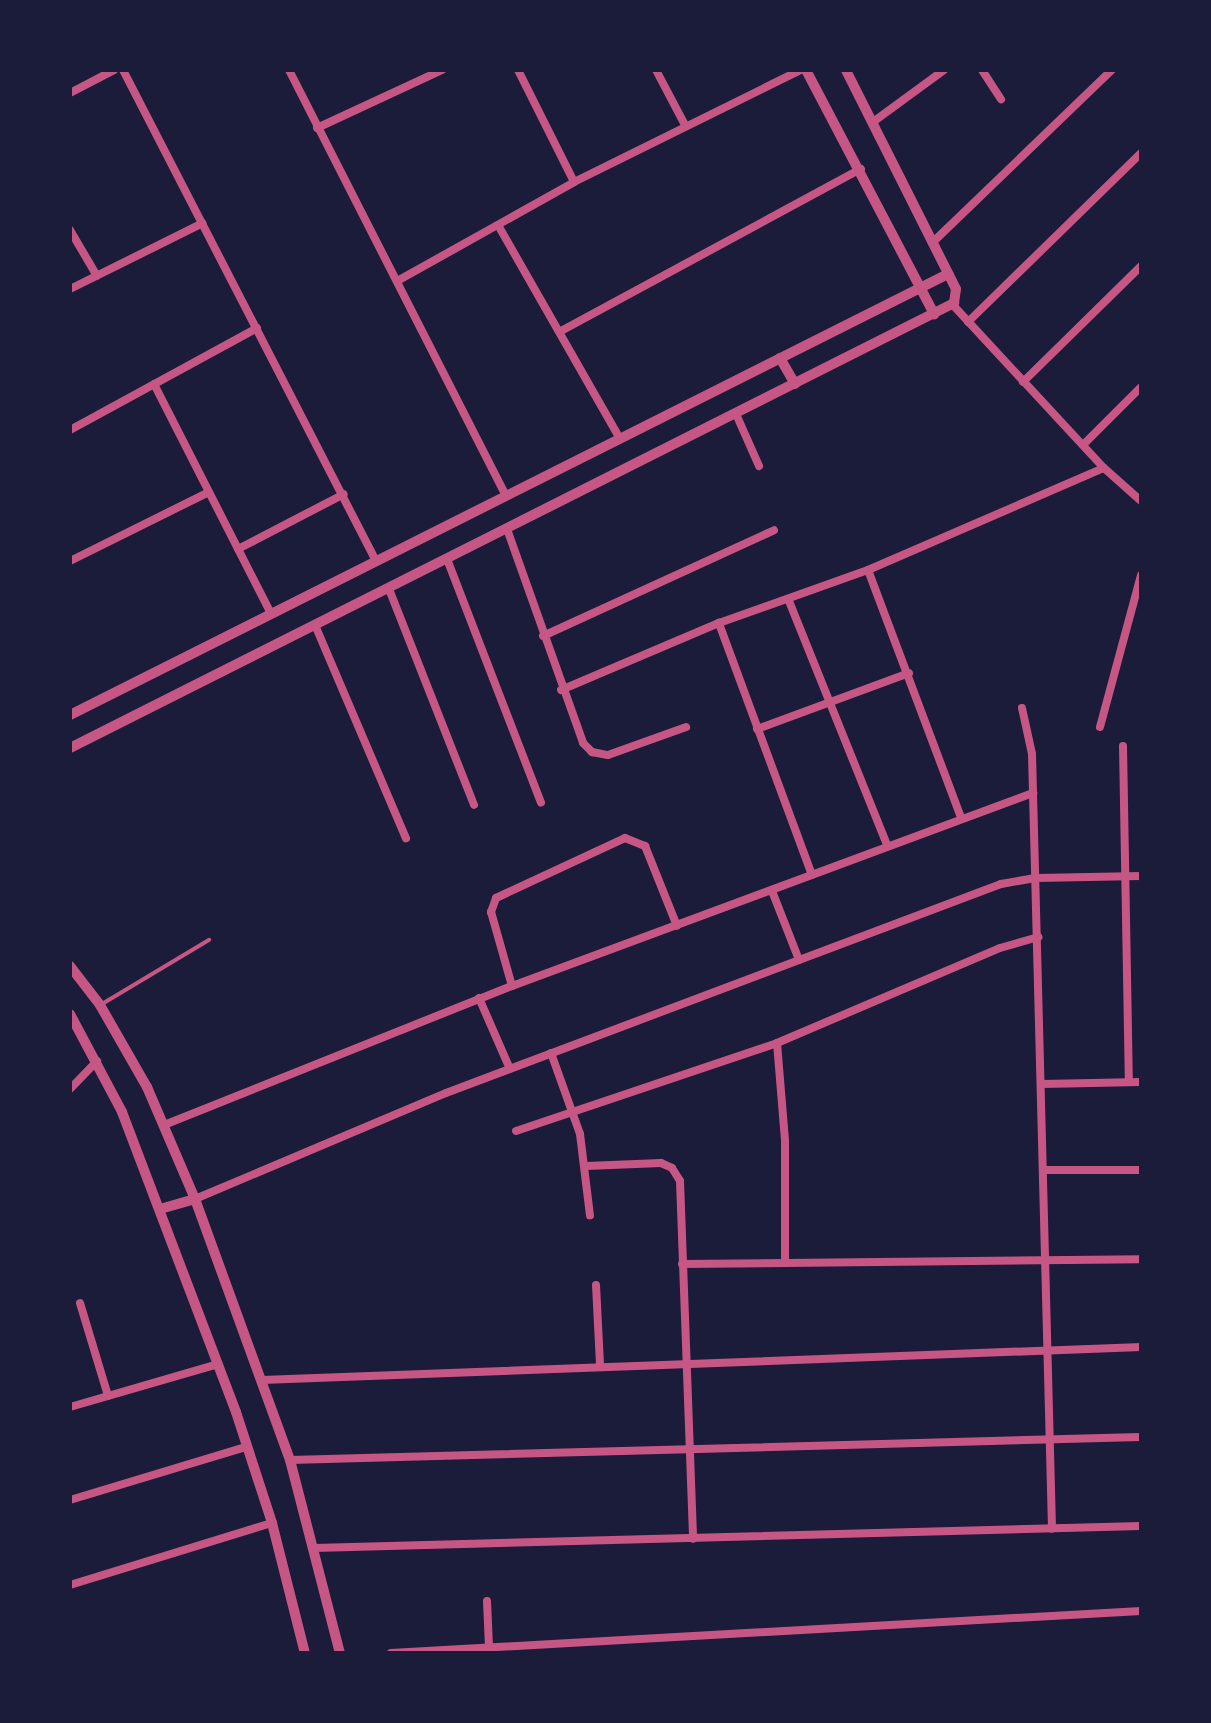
<!DOCTYPE html>
<html>
<head>
<meta charset="utf-8">
<style>
	body { margin:0 }
	#map { position:relative; width:1211px; height:1723px; overflow:hidden; background:#1b1b3a; font-family:Lato,sans-serif }
	div>[style] { position:absolute }
	.service>* { height:4px; margin:-2px; padding:0 2px; transform-origin:2px; border-radius:2px; background:#c65784 }
	.minor>* { height:8px; margin:-4px; padding:0 4px; transform-origin:4px; border-radius:4px; background:#c65784 }
	.tertiary>* { height:10px; margin:-5px; padding:0 5px; transform-origin:5px; border-radius:5px; background:#c65784 }
	span { translate:-50% -50%; white-space:nowrap; text-align:center; line-height:1.15; -webkit-text-stroke:9px #1b1b3a; paint-order:stroke }
	.frame { position:absolute; inset:0; border:72px solid #1b1b3a; pointer-events:none }
</style>
</head>
<body>
<div id="map">
	<div class="service">
		<i style="left:102px;top:1004px;width:125px;rotate:-30.9deg"></i>
	</div>
	<div class="minor">
		<i style="left:123px;top:70px;width:552px;rotate:62.74deg"></i>
		<i style="left:289px;top:70px;width:478px;rotate:63deg"></i>
		<i style="left:518px;top:70px;width:125px;rotate:63.4deg"></i>
		<i style="left:656px;top:70px;width:62px;rotate:62.2deg"></i>
		<i style="left:982px;top:70px;width:35px;rotate:57deg"></i>
		<i style="left:70px;top:93px;width:50px;rotate:-27.6deg"></i>
		<i style="left:873px;top:122px;width:88px;rotate:-36.2deg"></i>
		<i style="left:317px;top:128px;width:138px;rotate:-24.9deg"></i>
		<i style="left:498px;top:225px;width:241px;rotate:60.3deg"></i>
		<i style="left:70px;top:230px;width:53px;rotate:59.6deg"></i>
		<i style="left:932px;top:243px;width:250px;rotate:-43.9deg"></i>
		<i style="left:399px;top:280px;width:201px;rotate:-29.2deg"></i>
		<i style="left:574px;top:182px;width:253px;rotate:-26.3deg"></i>
		<i style="left:70px;top:289px;width:148px;rotate:-26.4deg"></i>
		<i style="left:952px;top:304px;width:224px;rotate:47.2deg"></i>
		<i style="left:1104px;top:468px;width:50px;rotate:41.7deg"></i>
		<i style="left:968px;top:322px;width:242px;rotate:-44.3deg"></i>
		<i style="left:561px;top:331px;width:341px;rotate:-28.4deg"></i>
		<i style="left:1023px;top:382px;width:165px;rotate:-44.5deg"></i>
		<i style="left:154px;top:384px;width:258px;rotate:63deg"></i>
		<i style="left:736px;top:414px;width:57px;rotate:66.1deg"></i>
		<i style="left:70px;top:430px;width:213px;rotate:-28.6deg"></i>
		<i style="left:1084px;top:444px;width:81px;rotate:-45deg"></i>
		<i style="left:507px;top:529px;width:227px;rotate:70.4deg"></i>
		<i style="left:583px;top:743px;width:13px;rotate:45deg"></i>
		<i style="left:592px;top:752px;width:16px;rotate:11deg"></i>
		<i style="left:608px;top:755px;width:83px;rotate:-19.7deg"></i>
		<i style="left:238px;top:549px;width:119px;rotate:-27.4deg"></i>
		<i style="left:447px;top:559px;width:261px;rotate:68.9deg"></i>
		<i style="left:70px;top:561px;width:155px;rotate:-26.4deg"></i>
		<i style="left:868px;top:570px;width:264px;rotate:69.4deg"></i>
		<i style="left:389px;top:589px;width:232px;rotate:68.5deg"></i>
		<i style="left:789px;top:601px;width:263px;rotate:68.1deg"></i>
		<i style="left:315px;top:625px;width:232px;rotate:66.9deg"></i>
		<i style="left:543px;top:636px;width:254px;rotate:-24.6deg"></i>
		<i style="left:561px;top:690px;width:172px;rotate:-23deg"></i>
		<i style="left:1022px;top:708px;width:47px;rotate:77.7deg"></i>
		<i style="left:1032px;top:754px;width:775px;rotate:88.52deg"></i>
		<i style="left:1100px;top:727px;width:157px;rotate:-74.9deg"></i>
		<i style="left:757px;top:729px;width:162px;rotate:-20.2deg"></i>
		<i style="left:1123px;top:746px;width:336px;rotate:89deg"></i>
		<i style="left:812px;top:875px;width:269px;rotate:-110.3deg"></i>
		<i style="left:719px;top:623px;width:158px;rotate:-19.6deg"></i>
		<i style="left:868px;top:570px;width:257px;rotate:-23.4deg"></i>
		<i style="left:772px;top:891px;width:74px;rotate:68.6deg"></i>
		<i style="left:512px;top:986px;width:77px;rotate:-105.8deg"></i>
		<i style="left:491px;top:912px;width:15px;rotate:-70deg"></i>
		<i style="left:496px;top:898px;width:142px;rotate:-24.9deg"></i>
		<i style="left:625px;top:838px;width:22px;rotate:22deg"></i>
		<i style="left:645px;top:846px;width:86px;rotate:68.2deg"></i>
		<i style="left:479px;top:998px;width:77px;rotate:66.4deg"></i>
		<i style="left:777px;top:1043px;width:98px;rotate:85.3deg"></i>
		<i style="left:785px;top:1141px;width:122px;rotate:90deg"></i>
		<i style="left:551px;top:1053px;width:86px;rotate:70.3deg"></i>
		<i style="left:580px;top:1134px;width:82px;rotate:83deg"></i>
		<i style="left:1042px;top:1084px;width:99px;rotate:-1.2deg"></i>
		<i style="left:70px;top:1089px;width:39px;rotate:-46deg"></i>
		<i style="left:164px;top:1125px;width:375px;rotate:-21.8deg"></i>
		<i style="left:512px;top:986px;width:556px;rotate:-20.33deg"></i>
		<i style="left:516px;top:1131px;width:275px;rotate:-18.6deg"></i>
		<i style="left:777px;top:1043px;width:242px;rotate:-23.1deg"></i>
		<i style="left:1000px;top:948px;width:40px;rotate:-16deg"></i>
		<i style="left:586px;top:1166px;width:75px;rotate:-2.3deg"></i>
		<i style="left:661px;top:1163px;width:12px;rotate:24deg"></i>
		<i style="left:672px;top:1168px;width:15px;rotate:58deg"></i>
		<i style="left:680px;top:1181px;width:358px;rotate:87.9deg"></i>
		<i style="left:1045px;top:1170px;width:96px"></i>
		<i style="left:195px;top:1199px;width:272px;rotate:-22.9deg"></i>
		<i style="left:446px;top:1093px;width:593px;rotate:-20.64deg"></i>
		<i style="left:1001px;top:884px;width:36px;rotate:-10deg"></i>
		<i style="left:1036px;top:878px;width:105px;rotate:-1.1deg"></i>
		<i style="left:682px;top:1264px;width:459px;rotate:-0.6deg"></i>
		<i style="left:596px;top:1285px;width:79px;rotate:87.1deg"></i>
		<i style="left:80px;top:1303px;width:97px;rotate:73.2deg"></i>
		<i style="left:262px;top:1380px;width:880px;rotate:-2.15deg"></i>
		<i style="left:70px;top:1407px;width:154px;rotate:-16.2deg"></i>
		<i style="left:290px;top:1460px;width:851px;rotate:-1.55deg"></i>
		<i style="left:70px;top:1500px;width:184px;rotate:-16.8deg"></i>
		<i style="left:314px;top:1548px;width:827px;rotate:-1.52deg"></i>
		<i style="left:70px;top:1585px;width:211px;rotate:-17.1deg"></i>
		<i style="left:487px;top:1601px;width:46px;rotate:87.5deg"></i>
		<i style="left:391px;top:1653px;width:751px;rotate:-3.21deg"></i>
	</div>
	<div class="tertiary">
		<i style="left:806px;top:70px;width:276px;rotate:62.3deg"></i>
		<i style="left:780px;top:358px;width:30px;rotate:60deg"></i>
		<i style="left:70px;top:715px;width:983px;rotate:-26.67deg"></i>
		<i style="left:70px;top:748px;width:990px;rotate:-26.72deg"></i>
		<i style="left:954px;top:303px;width:14px;rotate:-82deg"></i>
		<i style="left:956px;top:289px;width:245px;rotate:-116.7deg"></i>
		<i style="left:70px;top:966px;width:49px;rotate:52.4deg"></i>
		<i style="left:100px;top:1005px;width:95px;rotate:60.2deg"></i>
		<i style="left:147px;top:1087px;width:122px;rotate:66.8deg"></i>
		<i style="left:195px;top:1199px;width:278px;rotate:70deg"></i>
		<i style="left:290px;top:1460px;width:199px;rotate:75.5deg"></i>
		<i style="left:70px;top:1014px;width:111px;rotate:62deg"></i>
		<i style="left:122px;top:1112px;width:321px;rotate:69.2deg"></i>
		<i style="left:236px;top:1412px;width:117px;rotate:72deg"></i>
		<i style="left:272px;top:1523px;width:134px;rotate:75.8deg"></i>
		<i style="left:160px;top:1209px;width:36px;rotate:-16deg"></i>
	</div>
	<div class="frame"></div>
</div>
</body>
</html>
